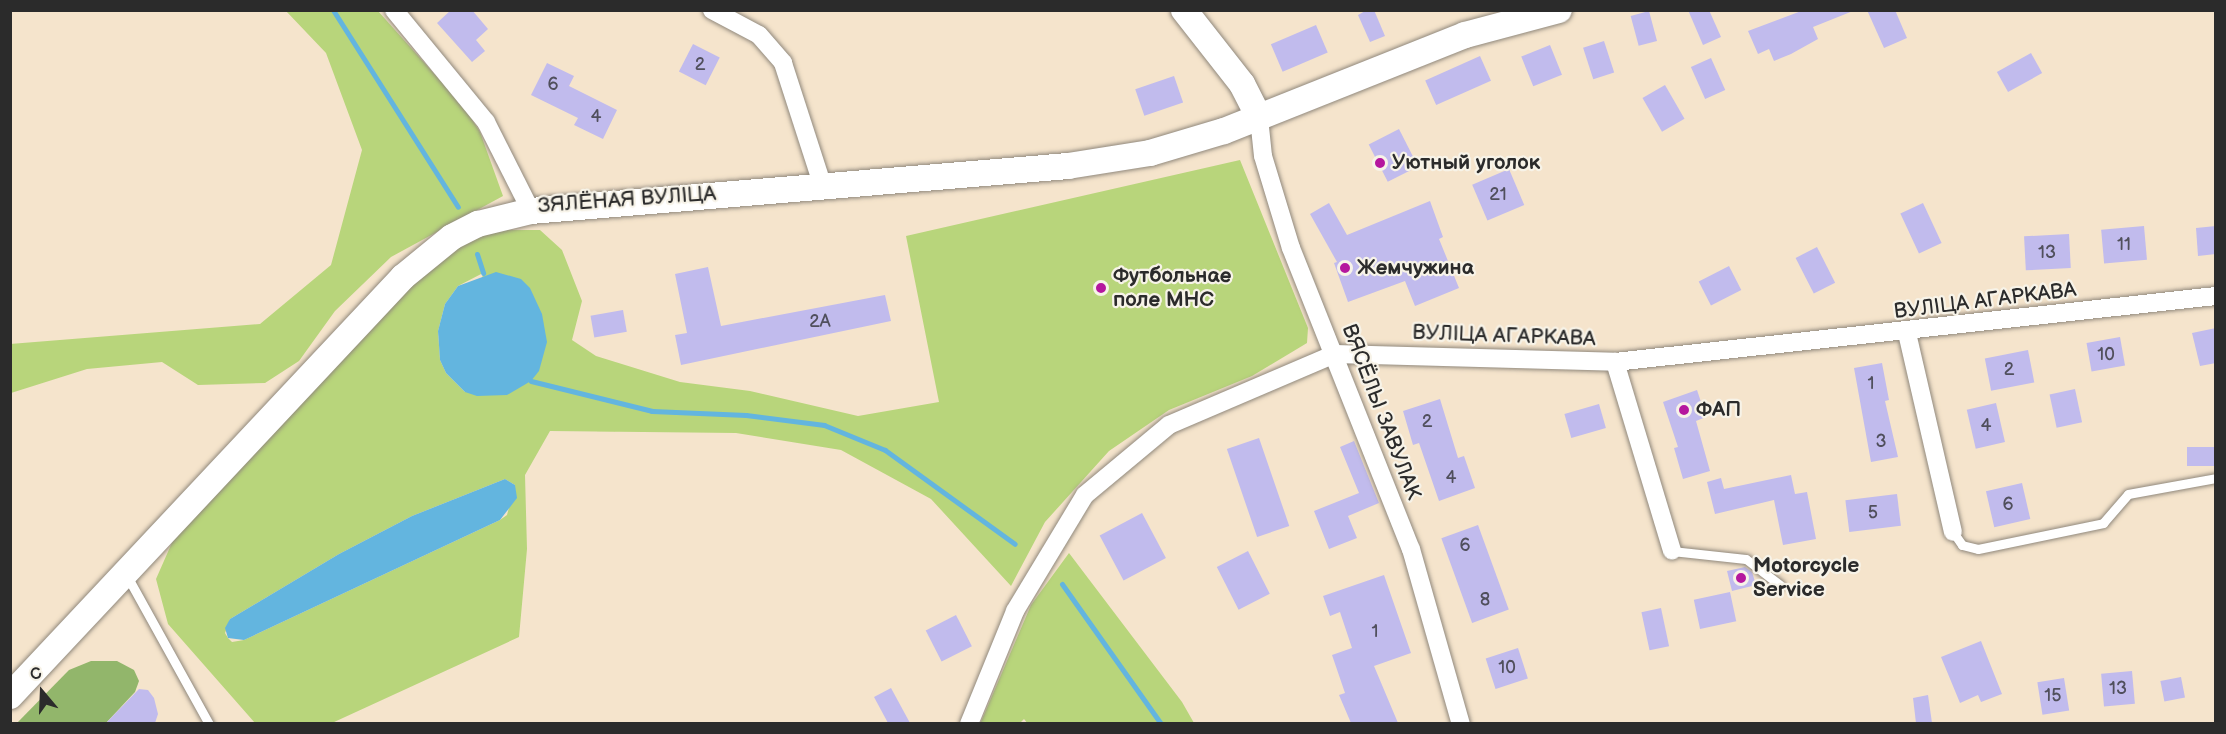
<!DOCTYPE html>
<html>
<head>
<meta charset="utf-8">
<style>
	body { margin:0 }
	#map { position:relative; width:2226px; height:734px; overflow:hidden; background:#f5e4cc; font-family:"Balsamiq Sans",sans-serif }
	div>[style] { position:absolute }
	.green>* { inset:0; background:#b8d57b }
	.forest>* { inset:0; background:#92b66b }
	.water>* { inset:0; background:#63b5df }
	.stream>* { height:5px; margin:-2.5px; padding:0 2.5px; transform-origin:2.5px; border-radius:2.5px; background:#63b5df }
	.building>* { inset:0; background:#c1bbed; transform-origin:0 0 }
	.roads { filter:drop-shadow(0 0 2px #90887c) drop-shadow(0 0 2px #90887c) }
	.lane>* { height:9px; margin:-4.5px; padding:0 4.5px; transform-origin:4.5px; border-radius:4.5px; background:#fff }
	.street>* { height:18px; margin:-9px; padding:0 9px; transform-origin:9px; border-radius:9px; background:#fff }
	.secondary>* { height:26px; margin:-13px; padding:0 13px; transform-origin:13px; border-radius:13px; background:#fff }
	.dots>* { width:16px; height:16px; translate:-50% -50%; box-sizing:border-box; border:3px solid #f7f3e8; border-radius:50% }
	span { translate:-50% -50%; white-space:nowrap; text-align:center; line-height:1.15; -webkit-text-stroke:4.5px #f7f3e8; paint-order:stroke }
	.number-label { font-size:18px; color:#504f5c }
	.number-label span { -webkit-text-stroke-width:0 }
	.poi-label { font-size:21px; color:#2b2b2b; font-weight:700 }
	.left { translate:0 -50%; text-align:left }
	.street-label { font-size:21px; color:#2b2b2b }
	.frame { position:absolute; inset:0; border:12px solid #2b2b2b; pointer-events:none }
	.north { position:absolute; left:12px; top:662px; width:60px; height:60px; -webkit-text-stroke:4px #f7f3e8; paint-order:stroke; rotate:341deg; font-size:16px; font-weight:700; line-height:24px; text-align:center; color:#2b2b2b }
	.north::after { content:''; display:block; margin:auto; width:21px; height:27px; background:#2b2b2b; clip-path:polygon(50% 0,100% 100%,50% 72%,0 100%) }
</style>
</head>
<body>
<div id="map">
	<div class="green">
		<i style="clip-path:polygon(286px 11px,378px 11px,464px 107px,480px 132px,503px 196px,391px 257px,335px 311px,299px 361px,265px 383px,198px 385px,162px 362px,87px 369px,11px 393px,10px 344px,260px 324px,331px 265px,362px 150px,326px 53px)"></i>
		<i style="clip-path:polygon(evenodd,1240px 160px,1308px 328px,1307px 343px,1252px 376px,1169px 410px,1109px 451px,1045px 522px,1011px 586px,931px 499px,841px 450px,736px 433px,550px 431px,525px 475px,527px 549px,519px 637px,332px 723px,255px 723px,168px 624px,156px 579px,178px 529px,435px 262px,467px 241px,493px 230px,540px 230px,562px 250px,582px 301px,572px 340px,596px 356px,680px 382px,750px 391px,858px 416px,939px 402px,906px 236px,1240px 160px,483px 273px,465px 392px,446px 373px,440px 360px,438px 331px,445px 304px,458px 286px,483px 273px,1240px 160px,505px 479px,515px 485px,507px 515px,500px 520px,244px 640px,232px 642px,228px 638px,225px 633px,230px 619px,339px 554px,412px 516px,505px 479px)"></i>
		<i style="clip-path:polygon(1069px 553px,1182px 702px,1194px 723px,1028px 724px,1024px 719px,1020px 723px,980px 724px,1031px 605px)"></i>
	</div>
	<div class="forest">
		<i style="clip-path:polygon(91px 661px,117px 661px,134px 670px,139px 681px,135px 692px,106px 723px,16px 724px,69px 670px)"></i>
	</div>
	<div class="water">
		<i style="clip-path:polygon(496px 272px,521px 279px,530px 288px,542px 314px,547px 342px,539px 371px,531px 381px,507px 395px,477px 396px,465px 392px,446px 373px,440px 360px,438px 331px,445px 304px,458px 286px)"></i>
		<i style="clip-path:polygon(505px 479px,515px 485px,517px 498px,500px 520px,244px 640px,228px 638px,225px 628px,230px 619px,339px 554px,412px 516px)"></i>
	</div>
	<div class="stream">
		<i style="left:333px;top:10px;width:233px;rotate:57.6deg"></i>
		<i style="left:477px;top:254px;width:20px;rotate:72deg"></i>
		<i style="left:531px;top:381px;width:125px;rotate:13.9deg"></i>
		<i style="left:652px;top:411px;width:94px;rotate:2.4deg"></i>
		<i style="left:746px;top:415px;width:79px;rotate:7.3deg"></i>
		<i style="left:824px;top:425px;width:66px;rotate:22.3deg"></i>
		<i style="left:885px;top:450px;width:160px;rotate:35.9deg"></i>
		<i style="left:1062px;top:584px;width:171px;rotate:54.7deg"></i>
	</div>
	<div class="building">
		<i style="clip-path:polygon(451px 10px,472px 10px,488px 29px,476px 40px,485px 51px,472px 62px,437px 23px)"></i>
		<i style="clip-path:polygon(1367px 10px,1374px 10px,1385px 36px,1370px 42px,1358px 15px)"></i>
		<i style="clip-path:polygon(1688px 10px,1709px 10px,1721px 37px,1703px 45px)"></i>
		<i style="clip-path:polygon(1804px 10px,1853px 11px,1813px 27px,1818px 39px,1791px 54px,1774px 61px,1769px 49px,1758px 54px,1748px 31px)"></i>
		<i style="clip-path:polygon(1867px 10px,1895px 10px,1907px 38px,1884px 48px)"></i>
		<i style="left:1649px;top:11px;width:31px;height:19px;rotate:75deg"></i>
		<i style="left:1316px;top:25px;width:30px;height:49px;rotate:67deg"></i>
		<i style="left:1604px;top:41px;width:33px;height:22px;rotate:72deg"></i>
		<i style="left:693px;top:44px;width:30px;height:31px;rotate:27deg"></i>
		<i style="left:1550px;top:45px;width:32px;height:31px;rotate:68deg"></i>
		<i style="left:2031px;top:53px;width:23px;height:39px;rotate:61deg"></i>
		<i style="left:1480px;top:56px;width:27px;height:60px;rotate:66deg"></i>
		<i style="left:1711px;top:58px;width:35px;height:22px;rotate:66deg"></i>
		<i style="clip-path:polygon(547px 63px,574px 76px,569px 86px,617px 110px,603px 139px,574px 125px,578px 118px,531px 95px)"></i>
		<i style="left:1174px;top:76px;width:28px;height:41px;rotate:71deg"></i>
		<i style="left:1665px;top:85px;width:39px;height:26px;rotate:60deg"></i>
		<i style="left:1399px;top:129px;width:42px;height:34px;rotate:63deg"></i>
		<i style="left:1509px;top:169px;width:39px;height:40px;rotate:67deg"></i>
		<i style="clip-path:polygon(1430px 201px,1443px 237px,1439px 239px,1459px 288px,1415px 306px,1405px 281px,1348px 302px,1334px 263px,1337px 262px,1310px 214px,1329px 203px,1347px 235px)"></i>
		<i style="left:1923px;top:203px;width:44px;height:25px;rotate:65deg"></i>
		<i style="left:2144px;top:226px;width:34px;height:43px;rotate:85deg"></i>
		<i style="clip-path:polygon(2216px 226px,2216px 254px,2198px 256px,2196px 228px)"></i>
		<i style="left:2069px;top:234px;width:34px;height:45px;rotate:87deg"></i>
		<i style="left:1817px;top:247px;width:40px;height:24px;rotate:63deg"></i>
		<i style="left:1729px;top:266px;width:27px;height:34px;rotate:63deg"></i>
		<i style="clip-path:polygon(708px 267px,721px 326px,885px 295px,891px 321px,681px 365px,675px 335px,687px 333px,675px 274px)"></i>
		<i style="left:623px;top:310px;width:22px;height:33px;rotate:80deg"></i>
		<i style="clip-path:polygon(2216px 328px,2216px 363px,2200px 366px,2192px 333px)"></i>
		<i style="left:2120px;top:337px;width:29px;height:34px;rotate:80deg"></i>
		<i style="left:2028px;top:350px;width:33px;height:44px;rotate:79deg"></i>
		<i style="clip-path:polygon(1882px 363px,1889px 400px,1885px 401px,1898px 457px,1871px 462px,1854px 368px)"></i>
		<i style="left:2075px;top:389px;width:34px;height:26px;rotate:78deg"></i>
		<i style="clip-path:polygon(1697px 390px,1706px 417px,1696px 421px,1710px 471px,1683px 479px,1674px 448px,1678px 447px,1663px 402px)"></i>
		<i style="clip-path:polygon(1440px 399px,1458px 458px,1464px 456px,1475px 488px,1439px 501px,1419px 443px,1413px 445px,1403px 411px)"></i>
		<i style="left:1996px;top:403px;width:40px;height:30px;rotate:77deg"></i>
		<i style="left:1599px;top:404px;width:25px;height:36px;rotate:74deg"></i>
		<i style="left:1259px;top:438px;width:93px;height:34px;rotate:71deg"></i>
		<i style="clip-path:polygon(1354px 441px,1379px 503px,1348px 516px,1357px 538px,1329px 549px,1314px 511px,1359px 493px,1340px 447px)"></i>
		<i style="left:2216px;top:447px;width:19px;height:29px;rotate:90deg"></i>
		<i style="clip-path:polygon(1791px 475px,1795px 494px,1807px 492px,1816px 539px,1783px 545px,1774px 500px,1715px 514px,1707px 482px,1721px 478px,1724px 489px)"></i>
		<i style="left:2022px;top:483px;width:37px;height:37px;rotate:77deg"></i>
		<i style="left:1897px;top:494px;width:32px;height:52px;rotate:83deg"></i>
		<i style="left:1142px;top:513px;width:51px;height:48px;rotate:62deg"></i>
		<i style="left:1478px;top:525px;width:90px;height:39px;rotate:70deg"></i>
		<i style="left:1248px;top:551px;width:48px;height:35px;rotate:63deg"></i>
		<i style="clip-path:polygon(1745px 567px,1752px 572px,1756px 585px,1732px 591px,1727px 571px)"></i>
		<i style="clip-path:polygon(1384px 575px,1411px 653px,1374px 666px,1398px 723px,1351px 723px,1339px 695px,1345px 693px,1332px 655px,1352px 648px,1340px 612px,1330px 616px,1323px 596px)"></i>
		<i style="left:1730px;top:592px;width:30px;height:37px;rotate:78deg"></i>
		<i style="left:1661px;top:608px;width:39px;height:20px;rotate:78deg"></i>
		<i style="left:956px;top:615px;width:35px;height:34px;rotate:63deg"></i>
		<i style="clip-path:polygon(1981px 641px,2002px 694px,1981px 702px,1978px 695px,1960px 703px,1941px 657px)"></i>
		<i style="left:1518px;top:648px;width:32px;height:34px;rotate:72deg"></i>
		<i style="left:2132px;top:671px;width:33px;height:31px;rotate:85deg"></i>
		<i style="left:2181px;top:677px;width:21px;height:21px;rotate:79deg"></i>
		<i style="left:2064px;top:678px;width:33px;height:27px;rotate:81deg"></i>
		<i style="clip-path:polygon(891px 688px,910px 723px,888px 723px,874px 697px)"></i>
		<i style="clip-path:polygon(139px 689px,148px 690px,154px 698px,158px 714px,155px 723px,106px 723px)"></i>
		<i style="clip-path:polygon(1928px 695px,1932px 723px,1916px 723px,1913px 698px)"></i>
	</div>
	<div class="roads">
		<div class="lane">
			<i style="left:1953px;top:532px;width:16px;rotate:55deg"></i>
			<i style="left:1962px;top:545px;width:16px;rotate:14deg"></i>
			<i style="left:1978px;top:549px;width:128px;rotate:-11.7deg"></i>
			<i style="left:2103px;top:523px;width:38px;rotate:-49deg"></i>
			<i style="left:2128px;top:494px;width:89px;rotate:-10.3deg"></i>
			<i style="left:1672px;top:551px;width:74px;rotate:6.2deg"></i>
			<i style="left:1746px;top:559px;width:43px;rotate:37.4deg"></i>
			<i style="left:127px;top:576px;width:169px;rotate:61deg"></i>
		</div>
		<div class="street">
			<i style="left:394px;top:10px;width:145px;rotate:50.6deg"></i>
			<i style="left:486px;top:122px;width:100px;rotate:63.2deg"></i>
			<i style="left:712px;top:10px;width:53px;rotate:28deg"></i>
			<i style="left:759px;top:35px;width:37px;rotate:49deg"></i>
			<i style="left:783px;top:63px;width:127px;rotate:72.1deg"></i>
			<i style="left:1259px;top:118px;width:38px;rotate:84deg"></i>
			<i style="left:1263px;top:156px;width:96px;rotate:73.1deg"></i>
			<i style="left:1291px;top:248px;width:324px;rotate:68.3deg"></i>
			<i style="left:1411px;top:549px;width:182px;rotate:74.1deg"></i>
			<i style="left:1907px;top:333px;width:204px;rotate:77deg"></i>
			<i style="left:1615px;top:362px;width:197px;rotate:73.2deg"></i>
			<i style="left:969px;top:724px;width:122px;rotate:-67.8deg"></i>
			<i style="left:1015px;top:611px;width:135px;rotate:-58.9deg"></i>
			<i style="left:1085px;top:495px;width:109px;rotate:-39.8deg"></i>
			<i style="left:1169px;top:425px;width:181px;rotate:-23.2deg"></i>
			<i style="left:1335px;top:354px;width:280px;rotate:1.6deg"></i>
			<i style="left:1615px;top:362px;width:605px;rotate:-6.27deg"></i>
		</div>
		<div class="secondary">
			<i style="left:1184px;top:10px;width:94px;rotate:51.9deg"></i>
			<i style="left:1242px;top:84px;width:38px;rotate:63deg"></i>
			<i style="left:10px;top:696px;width:574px;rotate:-46.83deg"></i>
			<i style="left:403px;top:277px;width:63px;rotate:-39.2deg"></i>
			<i style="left:452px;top:237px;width:29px;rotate:-27deg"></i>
			<i style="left:478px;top:224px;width:55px;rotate:-13.8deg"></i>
			<i style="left:531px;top:211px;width:539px;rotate:-4.79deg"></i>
			<i style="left:1068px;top:166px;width:83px;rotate:-9deg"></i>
			<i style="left:1150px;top:153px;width:77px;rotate:-16.6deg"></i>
			<i style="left:1224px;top:131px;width:259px;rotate:-21.7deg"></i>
			<i style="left:1465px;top:35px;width:97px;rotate:-14.9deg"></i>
		</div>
	</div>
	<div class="dots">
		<i style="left:1380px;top:163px;background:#b5179e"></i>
		<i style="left:1345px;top:268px;background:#b5179e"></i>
		<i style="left:1101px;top:288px;background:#b5179e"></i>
		<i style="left:1684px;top:410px;background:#b5179e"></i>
		<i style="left:1741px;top:578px;background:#b5179e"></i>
	</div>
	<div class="number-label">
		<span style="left:700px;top:65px">2</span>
		<span style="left:553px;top:85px">6</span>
		<span style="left:596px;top:117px">4</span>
		<span style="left:1498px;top:195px">21</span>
		<span style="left:2124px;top:245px">11</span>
		<span style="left:2047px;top:253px">13</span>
		<span style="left:820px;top:322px">2А</span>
		<span style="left:2106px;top:355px">10</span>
		<span style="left:2009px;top:370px">2</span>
		<span style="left:1871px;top:384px">1</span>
		<span style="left:1427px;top:422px">2</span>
		<span style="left:1986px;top:426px">4</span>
		<span style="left:1881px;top:442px">3</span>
		<span style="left:1451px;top:478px">4</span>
		<span style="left:2008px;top:505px">6</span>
		<span style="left:1873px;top:513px">5</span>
		<span style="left:1465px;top:546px">6</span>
		<span style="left:1485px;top:600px">8</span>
		<span style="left:1375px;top:632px">1</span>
		<span style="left:1507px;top:668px">10</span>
		<span style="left:2118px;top:689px">13</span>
		<span style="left:2053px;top:696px">15</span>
	</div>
	<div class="poi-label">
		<span class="left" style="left:1392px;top:163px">Уютный уголок</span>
		<span class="left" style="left:1357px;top:268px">Жемчужина</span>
		<span class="left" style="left:1113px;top:288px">Футбольнае<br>поле МНС</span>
		<span class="left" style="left:1696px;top:410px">ФАП</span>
		<span class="left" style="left:1753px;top:578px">Motorcycle<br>Service</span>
	</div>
	<div class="street-label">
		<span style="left:627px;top:200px;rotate:-4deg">ЗЯЛЁНАЯ ВУЛІЦА</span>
		<span style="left:1985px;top:301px;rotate:-7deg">ВУЛІЦА АГАРКАВА</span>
		<span style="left:1504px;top:336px;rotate:2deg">ВУЛІЦА АГАРКАВА</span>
		<span style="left:1381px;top:412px;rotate:69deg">ВЯСЁЛЫ ЗАВУЛАК</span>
	</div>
	<div class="frame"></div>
	<div class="north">С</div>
</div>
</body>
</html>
